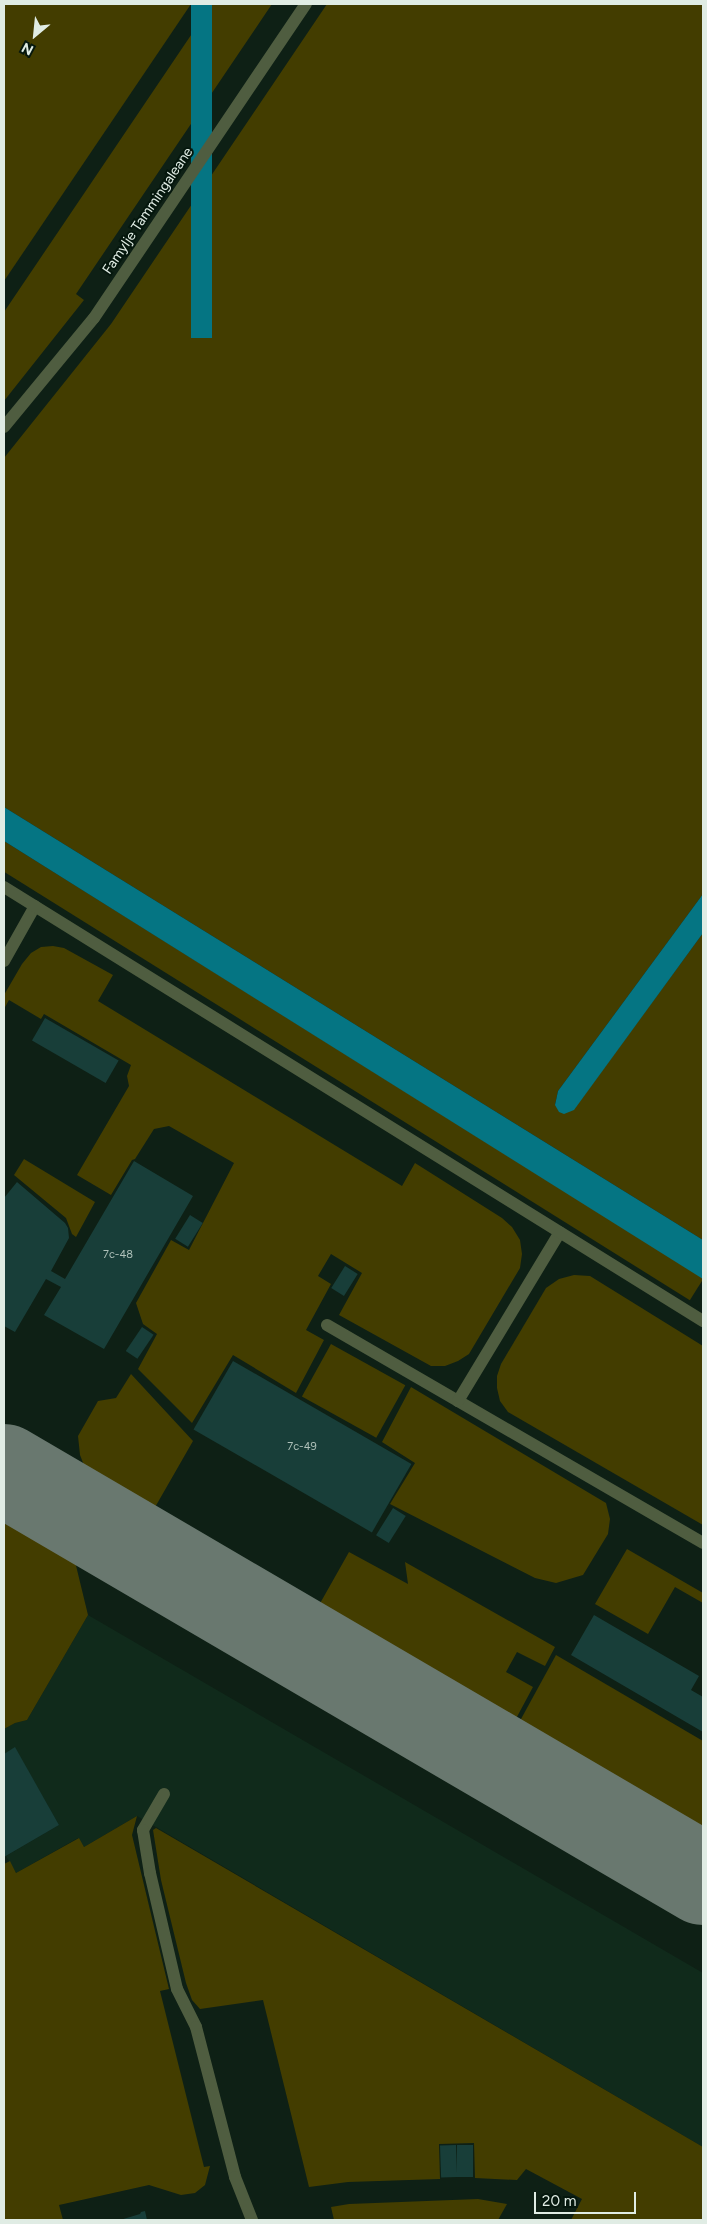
<!DOCTYPE html>
<html>
<head>
<meta charset="utf-8">
<style>
	body { margin:0 }
	#map { position:relative; width:707px; height:2224px; overflow:hidden; background:#0e2015; font-family:Figtree,sans-serif }
	div>[style] { position:absolute }
	.built>* { inset:0; background:#102a1b }
	.green>* { inset:0; background:#433d00; transform-origin:0 0 }
	.water>* { inset:0; background:#057583; transform-origin:0 0 }
	.taxiway>* { height:92px; margin:-46px; padding:0 46px; transform-origin:46px; border-radius:46px; background:#69786f }
	.building>* { inset:0; background:#183e39; transform-origin:0 0 }
	.lane>* { height:12px; margin:-6px; padding:0 6px; transform-origin:6px; border-radius:6px; background:#4f5d40 }
	.street>* { height:12px; margin:-6px; padding:0 6px; transform-origin:6px; border-radius:6px; background:#4f5d40 }
	span { translate:-50% -50%; white-space:nowrap; text-align:center; line-height:1.15; -webkit-text-stroke:4px #05170d; paint-order:stroke }
	.number-label { font-size:11px; color:#aec0b9 }
	.number-label span { -webkit-text-stroke-width:0 }
	.street-label { font-size:14px; color:#e0ece4 }
	.frame { position:absolute; inset:0; border:5px solid #e0ece4; pointer-events:none }
	.north { position:absolute; left:10px; top:10px; width:50px; height:50px; -webkit-text-stroke:4px #05170d; paint-order:stroke; rotate:208deg; font-size:14px; font-weight:700; line-height:20px; text-align:center; color:#e0ece4 }
	.north::after { content:''; display:block; margin:auto; width:18px; height:22px; background:#e0ece4; clip-path:polygon(50% 0,100% 100%,50% 72%,0 100%) }
	.scale { position:absolute; left:534px; top:2192px; width:102px; height:22px; box-sizing:border-box; border:2px solid #e0ece4; border-top:0; padding-left:6px; font-size:15px; line-height:18px; white-space:nowrap; color:#e0ece4; -webkit-text-stroke:4px #05170d; paint-order:stroke }
</style>
</head>
<body>
<div id="map">
	<div class="built">
		<i style="clip-path:polygon(88px 1615px,703px 1973px,703px 2147px,137px 1816px,84px 1847px,78px 1838px,16px 1873px,6px 1856px,59px 1825px,15px 1748px,4px 1754px,4px 1729px,15px 1723px,27px 1720px)"></i>
	</div>
	<div class="green">
		<i style="clip-path:polygon(4px 4px,191px 4px,4px 281px)"></i>
		<i style="clip-path:polygon(212px 4px,272px 4px,76px 294px,84px 300px,4px 401px,4px 312px)"></i>
		<i style="clip-path:polygon(327px 4px,703px 4px,703px 894px,558px 1091px,555px 1105px,574px 1109px,703px 933px,703px 1240px,4px 807px,4px 458px,111px 324px)"></i>
		<i style="left:4px;top:841px;width:825px;height:26px;rotate:32deg"></i>
		<i style="clip-path:polygon(53px 946px,64px 948px,113px 975px,98px 1001px,402px 1186px,415px 1163px,502px 1218px,512px 1227px,520px 1240px,522px 1254px,520px 1268px,469px 1354px,458px 1361px,445px 1366px,431px 1366px,339px 1315px,362px 1273px,331px 1254px,318px 1276px,331px 1284px,306px 1330px,324px 1340px,296px 1393px,233px 1355px,192px 1423px,138px 1369px,157px 1334px,143px 1324px,136px 1303px,171px 1240px,189px 1250px,234px 1163px,169px 1126px,154px 1129px,135px 1159px,132px 1160px,111px 1195px,77px 1175px,129px 1086px,127px 1076px,131px 1065px,44px 1014px,41px 1019px,9px 1000px,4px 1009px,4px 995px,22px 964px,31px 953px,41px 947px)"></i>
		<i style="clip-path:polygon(24px 1159px,95px 1202px,76px 1237px,72px 1234px,66px 1218px,14px 1175px)"></i>
		<i style="clip-path:polygon(574px 1275px,590px 1276px,703px 1346px,703px 1525px,508px 1412px,500px 1401px,497px 1388px,497px 1376px,501px 1364px,546px 1288px,559px 1279px)"></i>
		<i style="left:331px;top:1344px;width:85px;height:60px;rotate:29deg"></i>
		<i style="clip-path:polygon(131px 1374px,193px 1441px,150px 1516px,98px 1487px,87px 1473px,80px 1455px,78px 1436px,98px 1401px,116px 1398px)"></i>
		<i style="clip-path:polygon(411px 1387px,606px 1503px,610px 1519px,608px 1534px,583px 1575px,556px 1583px,535px 1578px,390px 1504px,415px 1463px,382px 1442px)"></i>
		<i style="clip-path:polygon(4px 1506px,71px 1545px,88px 1615px,27px 1720px,15px 1723px,4px 1729px)"></i>
		<i style="clip-path:polygon(627px 1549px,703px 1593px,703px 1603px,675px 1587px,648px 1634px,595px 1604px)"></i>
		<i style="clip-path:polygon(349px 1552px,408px 1584px,405px 1562px,555px 1647px,545px 1666px,517px 1652px,506px 1672px,533px 1687px,511px 1728px,314px 1614px)"></i>
		<i style="clip-path:polygon(556px 1655px,703px 1741px,703px 1840px,515px 1730px)"></i>
		<i style="clip-path:polygon(137px 1816px,132px 1835px,169px 1989px,160px 1991px,204px 2167px,210px 2166px,205px 2185px,195px 2193px,181px 2195px,149px 2185px,59px 2205px,63px 2220px,4px 2220px,4px 1864px,10px 1861px,16px 1873px,79px 1838px,84px 1847px)"></i>
		<i style="clip-path:polygon(156px 1828px,703px 2147px,703px 2220px,571px 2220px,582px 2199px,526px 2169px,517px 2180px,475px 2178px,474px 2143px,439px 2144px,440px 2179px,348px 2182px,309px 2187px,263px 2000px,200px 2009px,192px 2000px,186px 1983px,161px 1880px,153px 1830px)"></i>
		<i style="clip-path:polygon(478px 2199px,507px 2204px,498px 2220px,334px 2220px,331px 2207px,349px 2204px)"></i>
	</div>
	<div class="water">
		<i style="left:191px;top:4px;width:21px;height:334px"></i>
		<i style="clip-path:polygon(4px 807px,703px 1240px,703px 1279px,4px 841px)"></i>
		<i style="clip-path:polygon(703px 894px,703px 933px,574px 1110px,564px 1114px,559px 1112px,555px 1105px,558px 1091px)"></i>
	</div>
	<div class="taxiway">
		<i style="left:4px;top:1470px;width:810px;rotate:30.33deg"></i>
	</div>
	<div class="building">
		<i style="left:45px;top:1018px;width:85px;height:26px;rotate:30deg"></i>
		<i style="clip-path:polygon(134px 1161px,193px 1196px,104px 1349px,44px 1315px,61px 1287px,46px 1279px,15px 1332px,4px 1326px,4px 1198px,17px 1182px,65px 1223px,68px 1228px,69px 1238px,51px 1271px,65px 1279px)"></i>
		<i style="left:190px;top:1215px;width:15px;height:28px;rotate:32deg"></i>
		<i style="left:345px;top:1266px;width:15px;height:26px;rotate:32deg"></i>
		<i style="left:142px;top:1327px;width:14px;height:29px;rotate:34deg"></i>
		<i style="left:233px;top:1361px;width:206px;height:79px;rotate:30deg"></i>
		<i style="left:393px;top:1508px;width:15px;height:32px;rotate:32deg"></i>
		<i style="clip-path:polygon(594px 1615px,699px 1676px,691px 1690px,703px 1697px,703px 1732px,571px 1655px)"></i>
		<i style="clip-path:polygon(15px 1747px,59px 1825px,4px 1857px,4px 1754px)"></i>
		<i style="left:456px;top:2145px;width:32px;height:16px;rotate:88deg"></i>
		<i style="left:457px;top:2145px;width:16px;height:32px"></i>
		<i style="clip-path:polygon(145px 2211px,147px 2220px,120px 2220px,140px 2214px,141px 2212px)"></i>
	</div>
	<div class="lane">
		<i style="left:4px;top:961px;width:63px;rotate:-60.6deg"></i>
		<i style="left:327px;top:1325px;width:435px;rotate:30.1deg"></i>
		<i style="left:458px;top:1401px;width:197px;rotate:-58.9deg"></i>
		<i style="left:164px;top:1794px;width:42px;rotate:120.3deg"></i>
		<i style="left:143px;top:1830px;width:44px;rotate:80.8deg"></i>
		<i style="left:150px;top:1873px;width:119px;rotate:76.9deg"></i>
		<i style="left:177px;top:1989px;width:42px;rotate:63.4deg"></i>
		<i style="left:196px;top:2027px;width:155px;rotate:75.4deg"></i>
		<i style="left:235px;top:2177px;width:46px;rotate:68.4deg"></i>
	</div>
	<div class="street">
		<i style="left:4px;top:427px;width:141px;rotate:-50.5deg"></i>
		<i style="left:94px;top:318px;width:379px;rotate:-56deg"></i>
		<i style="left:4px;top:887px;width:823px;rotate:31.84deg"></i>
	</div>
	<div class="number-label">
		<span style="left:118px;top:1255px">7c-48</span>
		<span style="left:302px;top:1447px">7c-49</span>
	</div>
	<div class="street-label">
		<span style="left:148px;top:211px;rotate:-56deg">Famylje Tammingaleane</span>
	</div>
	<div class="frame"></div>
	<div class="north">N</div>
	<div class="scale">20 m</div>
</div>
</body>
</html>
